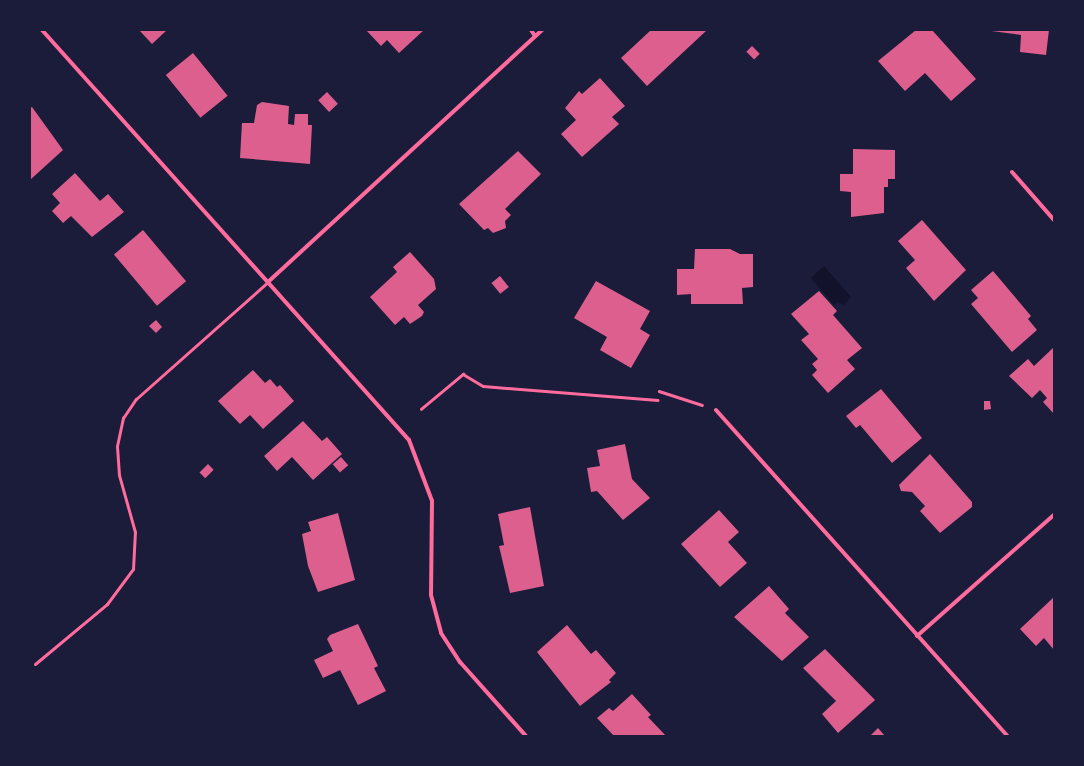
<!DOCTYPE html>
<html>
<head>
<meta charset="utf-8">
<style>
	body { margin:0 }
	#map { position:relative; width:1084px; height:766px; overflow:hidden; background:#1b1b3a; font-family:"Golos Text",sans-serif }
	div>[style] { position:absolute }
	.water>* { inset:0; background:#12122b }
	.building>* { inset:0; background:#dd5f8e; transform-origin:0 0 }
	.path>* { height:2.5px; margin:-1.25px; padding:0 1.25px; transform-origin:1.25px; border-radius:1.25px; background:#ff6b9d }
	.service>* { height:3px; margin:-1.5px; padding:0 1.5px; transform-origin:1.5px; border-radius:1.5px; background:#ff6b9d }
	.minor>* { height:4px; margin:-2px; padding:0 2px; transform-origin:2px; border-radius:2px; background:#ff6b9d }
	span { translate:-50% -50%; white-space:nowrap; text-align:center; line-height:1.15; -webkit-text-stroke:3.5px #1b1b3a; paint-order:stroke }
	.frame { position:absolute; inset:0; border:31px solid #1b1b3a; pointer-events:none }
</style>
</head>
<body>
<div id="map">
	<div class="water">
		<i style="clip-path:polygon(824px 266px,851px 297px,844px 305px,837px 302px,834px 305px,811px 278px)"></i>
	</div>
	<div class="building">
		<i style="clip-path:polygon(139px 30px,167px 30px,152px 44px)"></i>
		<i style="clip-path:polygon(366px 30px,424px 30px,399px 53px,387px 40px,381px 46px)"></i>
		<i style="clip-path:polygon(651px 30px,706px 31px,647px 86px,621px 58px)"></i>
		<i style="clip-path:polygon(916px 30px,932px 30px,976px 79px,951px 101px,925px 73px,905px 91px,878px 61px)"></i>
		<i style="clip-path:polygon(984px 30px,1049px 30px,1046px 55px,1020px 52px,1021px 35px)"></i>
		<i style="left:752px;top:46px;width:11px;height:8px;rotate:45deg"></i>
		<i style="left:193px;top:53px;width:55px;height:35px;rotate:51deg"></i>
		<i style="clip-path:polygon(600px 78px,625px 106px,612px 117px,619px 124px,582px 157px,561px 134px,576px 120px,565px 108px,579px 91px,582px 94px)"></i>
		<i style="left:327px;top:92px;width:16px;height:12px;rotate:47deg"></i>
		<i style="clip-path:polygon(262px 102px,289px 106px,288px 124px,294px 125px,295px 114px,308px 114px,308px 125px,312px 125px,310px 164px,240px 158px,242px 123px,254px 123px,257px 105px)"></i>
		<i style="clip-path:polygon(32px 107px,63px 150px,30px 180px,30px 108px)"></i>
		<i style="clip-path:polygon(853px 149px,895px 150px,895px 179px,888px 179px,888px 187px,884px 187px,884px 213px,851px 217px,851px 192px,840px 191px,840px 174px,853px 174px)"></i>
		<i style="clip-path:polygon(518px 151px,541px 174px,505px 209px,511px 215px,505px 221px,506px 228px,493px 233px,488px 228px,484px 230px,459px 204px)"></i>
		<i style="clip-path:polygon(75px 173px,100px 201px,108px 194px,124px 212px,92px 237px,71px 216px,63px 223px,52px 211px,60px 203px,52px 194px)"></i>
		<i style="clip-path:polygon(922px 220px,966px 270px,934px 301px,906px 268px,915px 260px,898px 241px)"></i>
		<i style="left:143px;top:230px;width:67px;height:38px;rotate:50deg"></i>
		<i style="clip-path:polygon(695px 249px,730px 249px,740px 254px,753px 254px,753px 287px,742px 288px,743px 304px,691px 304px,691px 294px,677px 295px,677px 269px,694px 269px)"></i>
		<i style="clip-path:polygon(410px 252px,434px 279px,436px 289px,418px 305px,424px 312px,422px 316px,410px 324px,404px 317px,395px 325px,370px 297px,397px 272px,393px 267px)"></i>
		<i style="clip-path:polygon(993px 271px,1031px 316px,1028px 319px,1037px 330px,1012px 352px,971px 304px,978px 298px,971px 290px)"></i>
		<i style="left:500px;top:276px;width:14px;height:11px;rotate:51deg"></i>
		<i style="clip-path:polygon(596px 281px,650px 311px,640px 329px,650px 335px,631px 368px,600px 350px,607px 337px,574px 318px)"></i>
		<i style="clip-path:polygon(819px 291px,837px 311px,833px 315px,862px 348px,847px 360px,855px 369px,828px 393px,812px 375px,817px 370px,812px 364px,818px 359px,801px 340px,809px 334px,791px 314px)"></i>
		<i style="clip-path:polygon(156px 320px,162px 327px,156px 333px,149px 326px)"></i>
		<i style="clip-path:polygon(1054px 347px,1054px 414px,1043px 402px,1047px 398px,1040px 390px,1032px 398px,1009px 376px,1028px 359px,1034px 366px)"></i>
		<i style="clip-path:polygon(253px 370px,265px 383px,270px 379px,277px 387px,280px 385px,294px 401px,263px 429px,250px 415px,240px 424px,218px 401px)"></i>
		<i style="clip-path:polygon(881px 389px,922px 438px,892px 463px,860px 425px,856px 428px,846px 416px)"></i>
		<i style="clip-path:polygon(984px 401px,990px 401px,991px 409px,984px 410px)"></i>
		<i style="clip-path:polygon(303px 421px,322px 441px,327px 437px,342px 454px,313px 480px,292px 457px,277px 471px,264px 456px)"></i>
		<i style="clip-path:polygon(625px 444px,632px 479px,650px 498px,623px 520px,597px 491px,591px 492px,587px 468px,600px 466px,597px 450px)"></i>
		<i style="clip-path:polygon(930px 454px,972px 502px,972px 507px,940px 533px,920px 511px,925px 506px,912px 492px,901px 491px,899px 485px)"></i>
		<i style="left:341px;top:457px;width:11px;height:11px;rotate:49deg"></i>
		<i style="left:208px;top:464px;width:8px;height:12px;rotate:45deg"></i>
		<i style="clip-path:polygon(530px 507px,544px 586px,510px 593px,499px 546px,504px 545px,498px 514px)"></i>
		<i style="clip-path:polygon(719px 510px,739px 532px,728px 542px,747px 563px,720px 587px,681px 544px)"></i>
		<i style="clip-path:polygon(338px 513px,355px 580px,318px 592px,308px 566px,302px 534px,311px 531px,308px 522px)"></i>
		<i style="clip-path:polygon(769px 586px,789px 609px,785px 613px,809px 637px,782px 661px,734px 617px)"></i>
		<i style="clip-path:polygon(1054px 597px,1054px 650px,1044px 638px,1036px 646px,1020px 629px)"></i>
		<i style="clip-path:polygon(358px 624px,378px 666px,374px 668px,386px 691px,358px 705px,340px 670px,323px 678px,314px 660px,333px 651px,327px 639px,330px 635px)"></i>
		<i style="clip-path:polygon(567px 625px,591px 654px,596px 650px,616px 673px,609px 680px,611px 682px,580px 706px,537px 652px)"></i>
		<i style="clip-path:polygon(825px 649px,875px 700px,838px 733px,822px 714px,836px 701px,803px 668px)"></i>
		<i style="clip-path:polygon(632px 694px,651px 715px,648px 717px,666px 736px,614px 736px,597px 718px,609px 708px,613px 711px)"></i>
		<i style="clip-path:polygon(878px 728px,885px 736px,870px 736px)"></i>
	</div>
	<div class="path">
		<i style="left:659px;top:391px;width:45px;rotate:18deg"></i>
		<i style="left:421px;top:409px;width:55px;rotate:-39.8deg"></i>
		<i style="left:463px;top:374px;width:23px;rotate:31deg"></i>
		<i style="left:483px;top:386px;width:175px;rotate:4.6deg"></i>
	</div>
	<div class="service">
		<i style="left:35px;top:664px;width:94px;rotate:-39.8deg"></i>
		<i style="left:107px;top:604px;width:44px;rotate:-53.4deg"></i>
		<i style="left:133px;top:569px;width:37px;rotate:-87deg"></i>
		<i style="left:135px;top:532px;width:59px;rotate:-105.7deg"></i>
		<i style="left:119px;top:475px;width:29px;rotate:-94deg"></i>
		<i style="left:117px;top:446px;width:29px;rotate:-78deg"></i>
		<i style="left:123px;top:418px;width:23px;rotate:-56deg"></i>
		<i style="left:136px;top:399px;width:176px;rotate:-41.6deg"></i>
	</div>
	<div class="minor">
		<i style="left:42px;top:30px;width:550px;rotate:48.17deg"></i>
		<i style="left:409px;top:440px;width:65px;rotate:69.3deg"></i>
		<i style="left:432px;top:501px;width:94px;rotate:90.6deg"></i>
		<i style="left:431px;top:595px;width:39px;rotate:75deg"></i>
		<i style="left:441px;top:633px;width:35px;rotate:57deg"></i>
		<i style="left:460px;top:662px;width:99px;rotate:48.3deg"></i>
		<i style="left:531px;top:30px;width:7px;rotate:56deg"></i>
		<i style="left:1012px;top:172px;width:64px;rotate:48.8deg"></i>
		<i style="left:268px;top:282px;width:372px;rotate:-42.6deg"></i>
		<i style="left:716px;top:410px;width:437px;rotate:48.2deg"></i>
		<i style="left:917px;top:636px;width:183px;rotate:-41.5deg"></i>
	</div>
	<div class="frame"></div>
</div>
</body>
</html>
